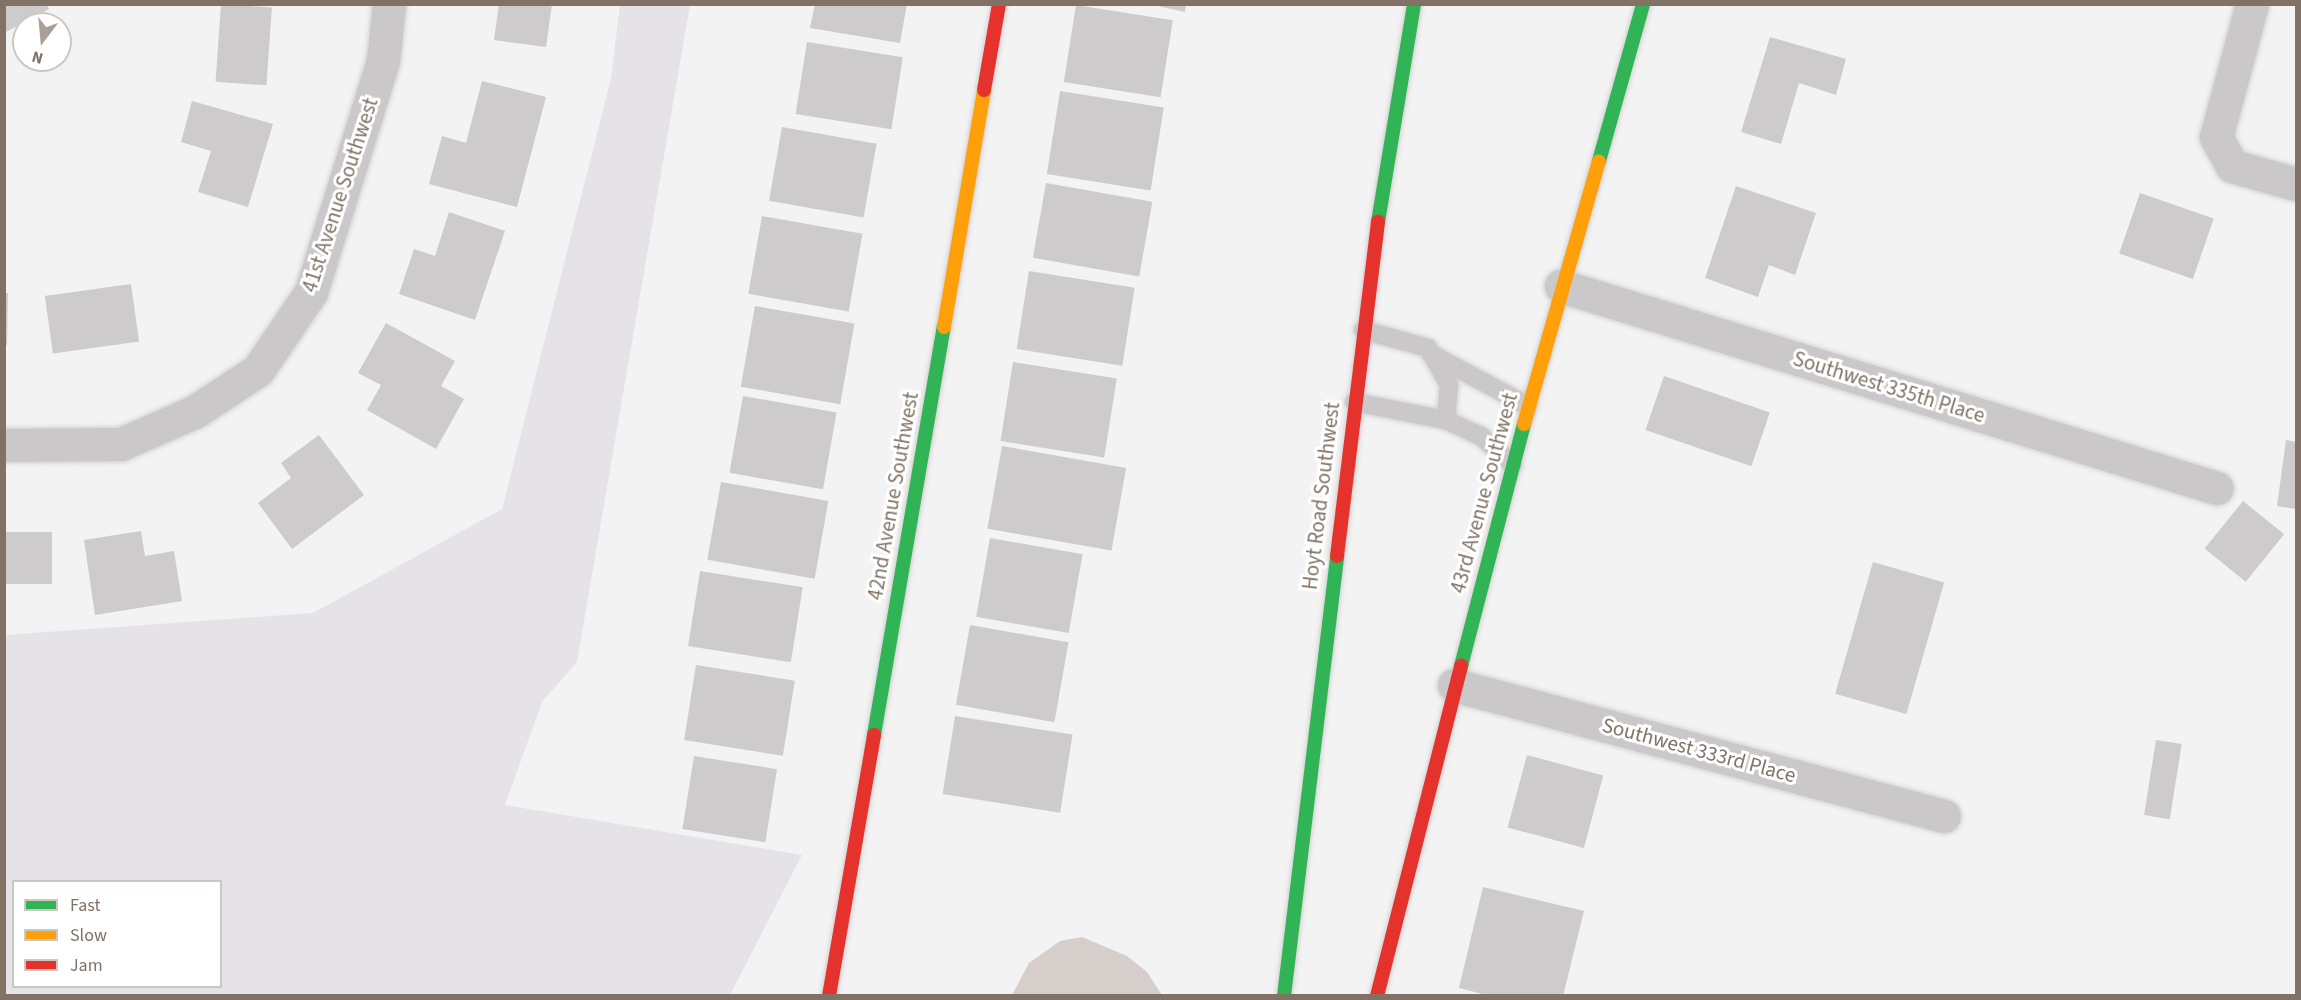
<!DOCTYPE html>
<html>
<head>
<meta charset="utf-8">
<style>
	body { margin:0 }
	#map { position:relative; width:2301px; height:1000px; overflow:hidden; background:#f3f3f4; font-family:"Source Sans 3",sans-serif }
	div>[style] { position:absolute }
	.green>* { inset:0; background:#e6e3e8 }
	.water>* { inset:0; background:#d6cecb }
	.building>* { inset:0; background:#cdcbcb; transform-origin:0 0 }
	.roads { filter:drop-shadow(0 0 2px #d2d1d0) drop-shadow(0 0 2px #d2d1d0) }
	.lane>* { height:18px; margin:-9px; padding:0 9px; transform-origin:9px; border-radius:9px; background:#cac8c8 }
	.street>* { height:33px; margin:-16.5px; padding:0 16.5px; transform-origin:16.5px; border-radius:16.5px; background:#cac8c8 }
	.fast>* { height:14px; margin:-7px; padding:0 7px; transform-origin:7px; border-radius:7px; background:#30b455 }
	.slow>* { height:14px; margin:-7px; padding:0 7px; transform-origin:7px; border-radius:7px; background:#ff9f0a }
	.jam>* { height:14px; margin:-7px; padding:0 7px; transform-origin:7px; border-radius:7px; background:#e5322d }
	span { translate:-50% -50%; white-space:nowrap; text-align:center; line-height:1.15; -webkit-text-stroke:6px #fff; paint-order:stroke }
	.street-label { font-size:21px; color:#817265 }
	.frame { position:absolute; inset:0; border:6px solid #817265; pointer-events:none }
	.legend { position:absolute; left:12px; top:880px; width:210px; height:108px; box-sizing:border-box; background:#fff; border:2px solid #cdc7c1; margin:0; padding:8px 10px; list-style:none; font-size:18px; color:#817265 }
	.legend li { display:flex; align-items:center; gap:12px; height:30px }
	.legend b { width:30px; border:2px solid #cdc7c1 }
	.north { position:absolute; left:12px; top:12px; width:60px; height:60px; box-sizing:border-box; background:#fff; border:2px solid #cdc7c1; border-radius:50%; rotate:196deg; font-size:16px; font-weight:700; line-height:24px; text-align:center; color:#817265 }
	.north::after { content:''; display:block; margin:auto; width:21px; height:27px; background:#a99f97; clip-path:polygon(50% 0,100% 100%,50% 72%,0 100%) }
</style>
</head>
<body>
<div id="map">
	<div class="green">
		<i style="clip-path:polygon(evenodd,620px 5px,690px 5px,577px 662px,542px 702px,505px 805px,802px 855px,730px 995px,5px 995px,5px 635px,313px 613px,502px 509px,611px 78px,620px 5px,14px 882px,220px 882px,220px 986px,14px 986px,14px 882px)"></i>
	</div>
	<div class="water">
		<i style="clip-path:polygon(1082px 937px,1127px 956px,1147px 972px,1162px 995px,1012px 995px,1029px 963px,1060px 941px)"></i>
	</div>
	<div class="building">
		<i style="clip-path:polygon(4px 4px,46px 4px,49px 9px,4px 33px)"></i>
		<i style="left:221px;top:4px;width:51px;height:78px;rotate:4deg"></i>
		<i style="clip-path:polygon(499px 4px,552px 4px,546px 47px,494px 40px)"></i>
		<i style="clip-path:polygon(815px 4px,907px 4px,900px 43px,810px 28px)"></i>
		<i style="clip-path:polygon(1149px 4px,1186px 4px,1185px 12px)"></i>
		<i style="left:1076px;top:5px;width:98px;height:78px;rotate:9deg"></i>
		<i style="clip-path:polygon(1770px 37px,1846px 59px,1836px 95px,1799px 83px,1781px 144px,1741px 132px)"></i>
		<i style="left:807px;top:42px;width:97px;height:73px;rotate:9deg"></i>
		<i style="clip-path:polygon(482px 81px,546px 97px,517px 207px,429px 184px,442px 136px,466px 143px)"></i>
		<i style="left:1060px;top:91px;width:105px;height:84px;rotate:9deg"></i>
		<i style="clip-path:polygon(192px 101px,273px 124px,248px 207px,198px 192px,211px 151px,181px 142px)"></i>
		<i style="left:782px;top:127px;width:96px;height:75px;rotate:10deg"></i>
		<i style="left:1046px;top:183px;width:108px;height:76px;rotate:10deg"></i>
		<i style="clip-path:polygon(1736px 186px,1816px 213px,1795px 275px,1769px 265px,1758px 297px,1705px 278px)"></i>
		<i style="left:2140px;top:193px;width:78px;height:64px;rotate:19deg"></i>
		<i style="clip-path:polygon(449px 212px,505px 231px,475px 320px,399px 294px,414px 249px,435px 256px)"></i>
		<i style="left:762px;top:216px;width:102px;height:79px;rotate:10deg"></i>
		<i style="left:1029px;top:271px;width:107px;height:79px;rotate:9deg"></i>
		<i style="left:131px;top:284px;width:58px;height:87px;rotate:82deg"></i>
		<i style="clip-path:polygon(4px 293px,8px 293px,7px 345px,4px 345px)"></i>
		<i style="left:755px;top:306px;width:101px;height:82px;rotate:10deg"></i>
		<i style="clip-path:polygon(386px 323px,455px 361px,441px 386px,464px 399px,436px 449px,367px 410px,381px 385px,358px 373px)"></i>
		<i style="left:1013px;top:362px;width:105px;height:80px;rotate:9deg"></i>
		<i style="left:1664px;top:376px;width:112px;height:57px;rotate:19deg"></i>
		<i style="left:743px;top:396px;width:95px;height:78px;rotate:10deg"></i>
		<i style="clip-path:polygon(319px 435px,364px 495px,292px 549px,258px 503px,291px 478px,281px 463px)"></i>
		<i style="clip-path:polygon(2286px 440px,2296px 442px,2296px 509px,2277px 506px)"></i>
		<i style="left:1002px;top:446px;width:126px;height:84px;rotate:10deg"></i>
		<i style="left:721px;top:482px;width:109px;height:79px;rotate:10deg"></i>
		<i style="left:2243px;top:501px;width:53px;height:61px;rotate:39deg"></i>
		<i style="clip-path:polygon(141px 531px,145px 556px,174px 551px,182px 601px,95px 615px,84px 540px)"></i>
		<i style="left:4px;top:532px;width:48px;height:52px"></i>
		<i style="left:990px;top:538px;width:94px;height:80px;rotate:10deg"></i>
		<i style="left:1873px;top:562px;width:74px;height:137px;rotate:16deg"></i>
		<i style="left:700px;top:571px;width:104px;height:76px;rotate:9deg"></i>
		<i style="left:970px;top:625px;width:100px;height:81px;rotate:10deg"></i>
		<i style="left:696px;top:665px;width:100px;height:76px;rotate:9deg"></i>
		<i style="left:955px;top:716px;width:119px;height:79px;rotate:9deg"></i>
		<i style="left:2156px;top:740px;width:26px;height:76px;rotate:9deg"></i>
		<i style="left:1527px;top:755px;width:79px;height:75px;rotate:15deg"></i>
		<i style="left:694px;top:756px;width:84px;height:74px;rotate:9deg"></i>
		<i style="clip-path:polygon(1483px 887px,1584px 911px,1563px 996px,1490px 996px,1459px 988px)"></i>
	</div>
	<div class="roads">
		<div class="lane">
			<i style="left:1363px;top:330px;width:67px;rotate:15.5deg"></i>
			<i style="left:1428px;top:348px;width:43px;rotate:60.4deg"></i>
			<i style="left:1449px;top:385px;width:35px;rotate:95deg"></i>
			<i style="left:1431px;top:354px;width:110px;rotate:28.2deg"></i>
			<i style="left:1354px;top:402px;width:94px;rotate:11.1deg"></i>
			<i style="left:1446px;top:420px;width:38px;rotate:25deg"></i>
			<i style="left:1481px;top:436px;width:43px;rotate:42.2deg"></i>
		</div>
		<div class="street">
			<i style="left:2252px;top:4px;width:138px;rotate:105.1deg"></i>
			<i style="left:2216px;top:137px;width:33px;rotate:61deg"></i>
			<i style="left:2232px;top:166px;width:66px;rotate:15.7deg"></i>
			<i style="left:1561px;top:286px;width:686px;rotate:17.12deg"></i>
			<i style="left:4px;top:445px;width:117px;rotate:-0.5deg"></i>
			<i style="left:121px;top:444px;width:82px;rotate:-23.7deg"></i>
			<i style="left:196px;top:411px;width:74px;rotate:-33.5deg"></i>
			<i style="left:258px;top:370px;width:94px;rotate:-55.8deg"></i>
			<i style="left:311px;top:292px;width:242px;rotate:-72.7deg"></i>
			<i style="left:383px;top:61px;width:57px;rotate:-84deg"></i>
			<i style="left:1454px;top:685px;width:507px;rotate:14.97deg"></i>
		</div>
		<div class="fast">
			<i style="left:1599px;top:161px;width:163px;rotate:-74.3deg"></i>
			<i style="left:1378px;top:222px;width:221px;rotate:-80.6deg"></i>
			<i style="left:1461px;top:666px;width:250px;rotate:-75.4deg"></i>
			<i style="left:874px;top:735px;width:414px;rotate:-80.3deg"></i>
			<i style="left:1284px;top:996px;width:443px;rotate:-83.1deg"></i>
		</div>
		<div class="slow">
			<i style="left:944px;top:327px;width:240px;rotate:-80.4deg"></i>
			<i style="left:1524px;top:424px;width:273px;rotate:-74.1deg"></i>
		</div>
		<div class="jam">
			<i style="left:984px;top:90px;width:87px;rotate:-80.1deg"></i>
			<i style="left:1337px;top:556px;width:337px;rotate:-83deg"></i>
			<i style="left:829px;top:996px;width:265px;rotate:-80.2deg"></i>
			<i style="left:1377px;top:996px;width:341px;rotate:-75.7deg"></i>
		</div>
	</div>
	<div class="street-label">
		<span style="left:340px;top:195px;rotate:-72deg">41st Avenue Southwest</span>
		<span style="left:1889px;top:387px;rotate:17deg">Southwest 335th Place</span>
		<span style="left:1484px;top:493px;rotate:-75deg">43rd Avenue Southwest</span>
		<span style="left:893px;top:496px;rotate:-80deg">42nd Avenue Southwest</span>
		<span style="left:1321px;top:496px;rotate:-83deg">Hoyt Road Southwest</span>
		<span style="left:1699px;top:750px;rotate:15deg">Southwest 333rd Place</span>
	</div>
	<div class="frame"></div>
	<ul class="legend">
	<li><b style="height:8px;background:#30b455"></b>Fast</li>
	<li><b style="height:8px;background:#ff9f0a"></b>Slow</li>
	<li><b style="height:8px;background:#e5322d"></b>Jam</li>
	</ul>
	<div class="north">N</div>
</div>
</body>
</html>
